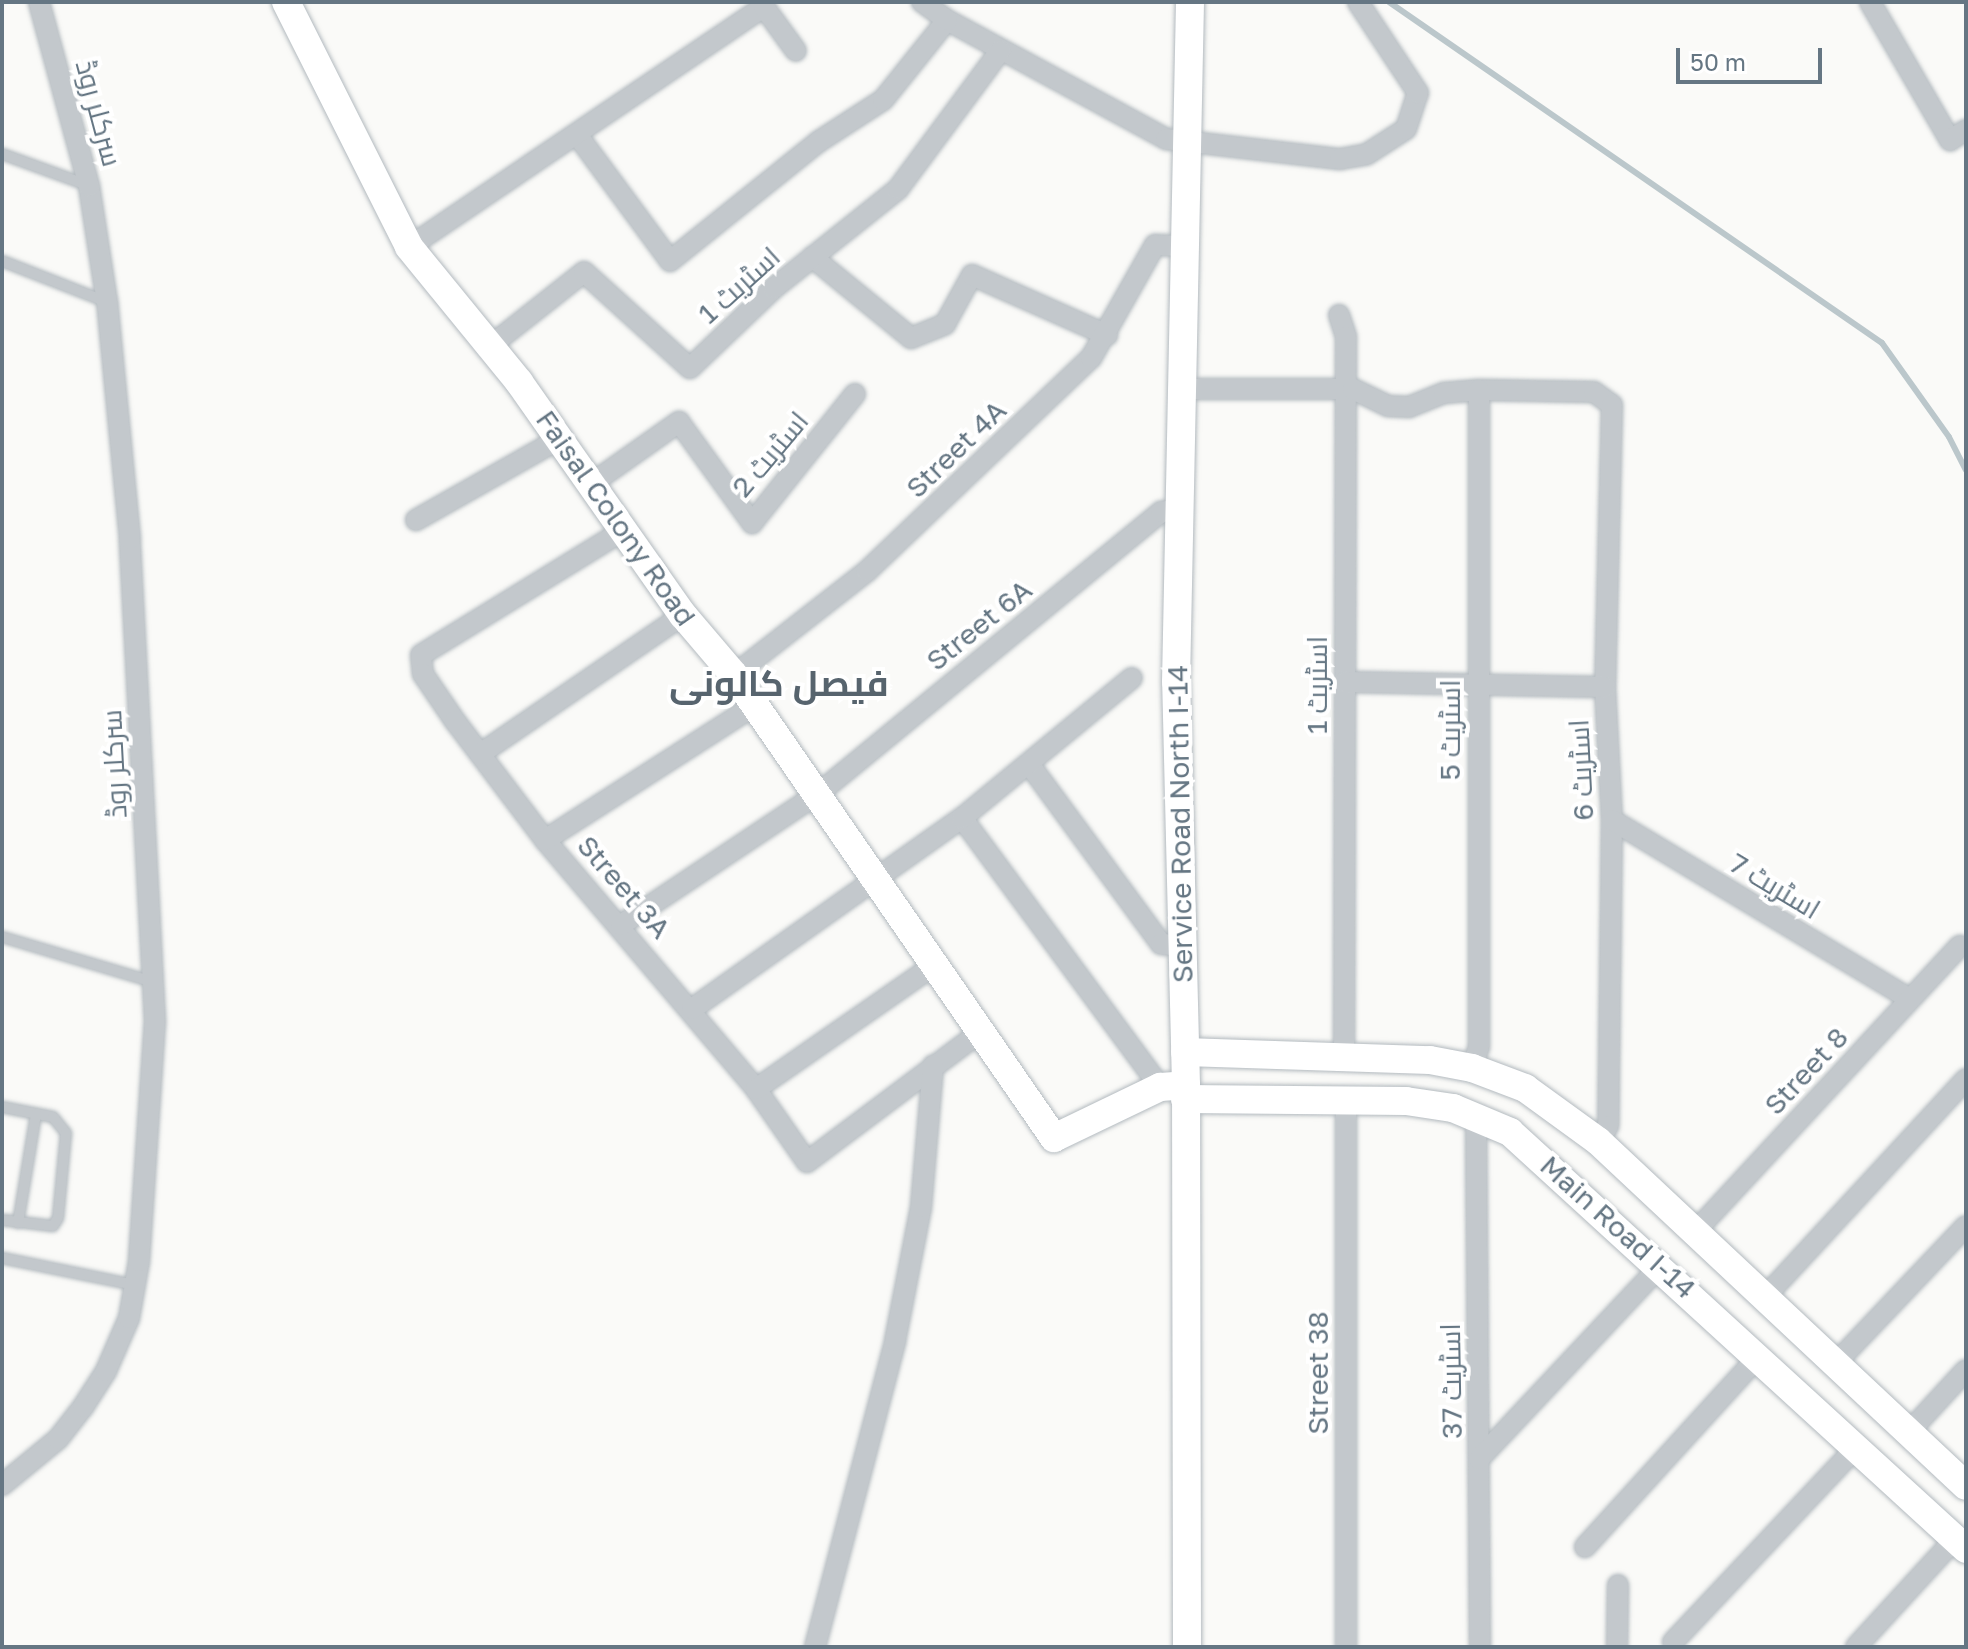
<!DOCTYPE html>
<html>
<head>
<meta charset="utf-8">
<style>
	body { margin:0 }
	#map { position:relative; width:1968px; height:1649px; overflow:hidden; background:#fafaf8; font-family:"Golos Text",Cairo,sans-serif }
	div>[style] { position:absolute }
	.stream>* { height:6px; margin:-3px; padding:0 3px; transform-origin:3px; border-radius:3px; background:#bbc7cb }
	.roads { filter:drop-shadow(0 0 2px #b3babf) drop-shadow(0 0 2px #b3babf) }
	.service>* { height:10px; margin:-5px; padding:0 5px; transform-origin:5px; border-radius:5px; background:#c3c8cc }
	.minor>* { height:20px; margin:-10px; padding:0 10px; transform-origin:10px; border-radius:10px; background:#c3c8cc }
	.secondary>* { height:28px; margin:-14px; padding:0 14px; transform-origin:14px; border-radius:14px; background:#fff }
	span { translate:-50% -50%; white-space:nowrap; text-align:center; line-height:1.15; -webkit-text-stroke:8px #fff; paint-order:stroke }
	.street-label { font-size:28px; color:#657683 }
	.district-label { font-size:36px; color:#57646e; font-weight:700 }
	.frame { position:absolute; inset:0; border:4px solid #657683; pointer-events:none }
	.scale { position:absolute; left:1676px; top:48px; width:146px; height:36px; box-sizing:border-box; border:4px solid #657683; border-top:0; padding-left:10px; font-size:24px; line-height:28px; white-space:nowrap; color:#657683; -webkit-text-stroke:6px #fff; paint-order:stroke }
</style>
</head>
<body>
<div id="map">
	<div class="stream">
		<i style="left:1389px;top:2px;width:599px;rotate:34.67deg"></i>
		<i style="left:1882px;top:343px;width:115px;rotate:54.5deg"></i>
		<i style="left:1949px;top:437px;width:37px;rotate:63deg"></i>
	</div>
	<div class="roads">
		<div class="service">
			<i style="left:2px;top:154px;width:90px;rotate:20deg"></i>
			<i style="left:2px;top:261px;width:113px;rotate:21.3deg"></i>
			<i style="left:2px;top:937px;width:158px;rotate:16.6deg"></i>
			<i style="left:2px;top:1107px;width:52px;rotate:11.1deg"></i>
			<i style="left:53px;top:1117px;width:21px;rotate:51deg"></i>
			<i style="left:66px;top:1133px;width:85px;rotate:95.4deg"></i>
			<i style="left:58px;top:1218px;width:9px;rotate:122deg"></i>
			<i style="left:53px;top:1226px;width:51px;rotate:-173.3deg"></i>
			<i style="left:18px;top:1223px;width:110px;rotate:-80.6deg"></i>
			<i style="left:2px;top:1258px;width:136px;rotate:11.5deg"></i>
		</div>
		<div class="minor">
			<i style="left:1870px;top:2px;width:160px;rotate:59.9deg"></i>
			<i style="left:1950px;top:140px;width:19px;rotate:-32deg"></i>
			<i style="left:947px;top:20px;width:249px;rotate:28.5deg"></i>
			<i style="left:1166px;top:139px;width:175px;rotate:6.6deg"></i>
			<i style="left:1340px;top:159px;width:27px;rotate:-10deg"></i>
			<i style="left:1367px;top:154px;width:46px;rotate:-32.7deg"></i>
			<i style="left:1406px;top:129px;width:38px;rotate:-72deg"></i>
			<i style="left:1418px;top:93px;width:109px;rotate:-123.4deg"></i>
			<i style="left:578px;top:136px;width:155px;rotate:53.6deg"></i>
			<i style="left:670px;top:261px;width:190px;rotate:-38.8deg"></i>
			<i style="left:818px;top:142px;width:77px;rotate:-32.9deg"></i>
			<i style="left:883px;top:100px;width:102px;rotate:-51.3deg"></i>
			<i style="left:947px;top:20px;width:31px;rotate:-144deg"></i>
			<i style="left:409px;top:247px;width:429px;rotate:-34.1deg"></i>
			<i style="left:764px;top:7px;width:54px;rotate:54deg"></i>
			<i style="left:812px;top:257px;width:128px;rotate:39.3deg"></i>
			<i style="left:911px;top:338px;width:37px;rotate:-22deg"></i>
			<i style="left:945px;top:324px;width:56px;rotate:-61.1deg"></i>
			<i style="left:972px;top:275px;width:148px;rotate:24deg"></i>
			<i style="left:1339px;top:315px;width:23px;rotate:72deg"></i>
			<i style="left:1346px;top:337px;width:719px;rotate:90.16deg"></i>
			<i style="left:489px;top:347px;width:121px;rotate:-38.3deg"></i>
			<i style="left:584px;top:272px;width:143px;rotate:42.2deg"></i>
			<i style="left:690px;top:368px;width:116px;rotate:-43.6deg"></i>
			<i style="left:774px;top:288px;width:159px;rotate:-38.6deg"></i>
			<i style="left:898px;top:189px;width:172px;rotate:-53.5deg"></i>
			<i style="left:1181px;top:389px;width:172px"></i>
			<i style="left:1353px;top:389px;width:39px;rotate:26deg"></i>
			<i style="left:1388px;top:406px;width:21px;rotate:3deg"></i>
			<i style="left:1409px;top:407px;width:38px;rotate:-22deg"></i>
			<i style="left:1444px;top:393px;width:35px;rotate:-5deg"></i>
			<i style="left:1479px;top:390px;width:115px;rotate:1deg"></i>
			<i style="left:1594px;top:392px;width:22px;rotate:36deg"></i>
			<i style="left:1612px;top:405px;width:282px;rotate:91.4deg"></i>
			<i style="left:1605px;top:687px;width:133px;rotate:87deg"></i>
			<i style="left:1612px;top:820px;width:306px;rotate:90.7deg"></i>
			<i style="left:1608px;top:1126px;width:18px;rotate:124deg"></i>
			<i style="left:591px;top:484px;width:108px;rotate:-35.2deg"></i>
			<i style="left:679px;top:422px;width:125px;rotate:54.1deg"></i>
			<i style="left:752px;top:523px;width:165px;rotate:-51.4deg"></i>
			<i style="left:416px;top:520px;width:164px;rotate:-29.5deg"></i>
			<i style="left:624px;top:530px;width:238px;rotate:148.4deg"></i>
			<i style="left:421px;top:655px;width:19px;rotate:84deg"></i>
			<i style="left:423px;top:674px;width:57px;rotate:55.8deg"></i>
			<i style="left:455px;top:721px;width:149px;rotate:52.9deg"></i>
			<i style="left:545px;top:840px;width:326px;rotate:49.7deg"></i>
			<i style="left:756px;top:1089px;width:89px;rotate:55.1deg"></i>
			<i style="left:807px;top:1162px;width:220px;rotate:-36.9deg"></i>
			<i style="left:734px;top:675px;width:169px;rotate:-38deg"></i>
			<i style="left:867px;top:571px;width:309px;rotate:-43.6deg"></i>
			<i style="left:1091px;top:358px;width:130px;rotate:-60.5deg"></i>
			<i style="left:1155px;top:245px;width:28px;rotate:2deg"></i>
			<i style="left:1345px;top:682px;width:260px;rotate:1.1deg"></i>
			<i style="left:480px;top:754px;width:246px;rotate:-34.4deg"></i>
			<i style="left:1029px;top:764px;width:223px;rotate:53.7deg"></i>
			<i style="left:1161px;top:944px;width:21px;rotate:5deg"></i>
			<i style="left:962px;top:818px;width:334px;rotate:53.6deg"></i>
			<i style="left:1612px;top:820px;width:348px;rotate:31deg"></i>
			<i style="left:545px;top:840px;width:248px;rotate:-32.7deg"></i>
			<i style="left:621px;top:925px;width:238px;rotate:-33.7deg"></i>
			<i style="left:819px;top:793px;width:443px;rotate:-39.4deg"></i>
			<i style="left:1161px;top:512px;width:18px;rotate:-9deg"></i>
			<i style="left:692px;top:1009px;width:331px;rotate:-35.3deg"></i>
			<i style="left:962px;top:818px;width:220px;rotate:-39.5deg"></i>
			<i style="left:1472px;top:1068px;width:22px;rotate:-72deg"></i>
			<i style="left:1479px;top:1047px;width:657px;rotate:-90deg"></i>
			<i style="left:756px;top:1089px;width:219px;rotate:-34.8deg"></i>
			<i style="left:1346px;top:1099px;width:548px;rotate:90deg"></i>
			<i style="left:1476px;top:1115px;width:532px;rotate:89.57deg"></i>
			<i style="left:1693px;top:1234px;width:393px;rotate:-47.2deg"></i>
			<i style="left:1764px;top:1298px;width:298px;rotate:-47.3deg"></i>
			<i style="left:1835px;top:1364px;width:190px;rotate:-46.5deg"></i>
			<i style="left:1909px;top:1432px;width:84px;rotate:-47.4deg"></i>
			<i style="left:1479px;top:1459px;width:266px;rotate:-46.8deg"></i>
			<i style="left:2px;top:1485px;width:72px;rotate:-39.4deg"></i>
			<i style="left:58px;top:1439px;width:41px;rotate:-52deg"></i>
			<i style="left:83px;top:1407px;width:43px;rotate:-57.4deg"></i>
			<i style="left:106px;top:1371px;width:58px;rotate:-66.5deg"></i>
			<i style="left:129px;top:1318px;width:58px;rotate:-80deg"></i>
			<i style="left:139px;top:1261px;width:240px;rotate:-86.2deg"></i>
			<i style="left:155px;top:1022px;width:484px;rotate:-93deg"></i>
			<i style="left:130px;top:539px;width:238px;rotate:-95.5deg"></i>
			<i style="left:107px;top:302px;width:117px;rotate:-98.8deg"></i>
			<i style="left:89px;top:186px;width:191px;rotate:-105.2deg"></i>
			<i style="left:1585px;top:1547px;width:257px;rotate:-47.7deg"></i>
			<i style="left:1673px;top:1642px;width:268px;rotate:-46.7deg"></i>
			<i style="left:815px;top:1647px;width:316px;rotate:-75.3deg"></i>
			<i style="left:895px;top:1341px;width:136px;rotate:-79deg"></i>
			<i style="left:921px;top:1207px;width:142px;rotate:-85.1deg"></i>
			<i style="left:1617px;top:1647px;width:62px;rotate:-89.1deg"></i>
			<i style="left:1856px;top:1647px;width:147px;rotate:-47.5deg"></i>
		</div>
		<div class="secondary">
			<i style="left:286px;top:2px;width:274px;rotate:63.3deg"></i>
			<i style="left:409px;top:247px;width:174px;rotate:50.8deg"></i>
			<i style="left:519px;top:382px;width:285px;rotate:54.9deg"></i>
			<i style="left:683px;top:615px;width:79px;rotate:49.6deg"></i>
			<i style="left:734px;top:675px;width:563px;rotate:55.35deg"></i>
			<i style="left:1054px;top:1138px;width:118px;rotate:-25.7deg"></i>
			<i style="left:1160px;top:1087px;width:26px;rotate:-4deg"></i>
			<i style="left:1185px;top:1052px;width:245px;rotate:1.9deg"></i>
			<i style="left:1430px;top:1060px;width:43px;rotate:10.8deg"></i>
			<i style="left:1472px;top:1068px;width:57px;rotate:20.7deg"></i>
			<i style="left:1525px;top:1088px;width:90px;rotate:36deg"></i>
			<i style="left:1598px;top:1141px;width:504px;rotate:43.15deg"></i>
			<i style="left:1185px;top:1099px;width:221px;rotate:0.5deg"></i>
			<i style="left:1406px;top:1101px;width:48px;rotate:8.5deg"></i>
			<i style="left:1453px;top:1108px;width:62px;rotate:22.8deg"></i>
			<i style="left:1510px;top:1132px;width:618px;rotate:42.44deg"></i>
			<i style="left:1187px;top:1647px;width:562px;rotate:-90.1deg"></i>
			<i style="left:1186px;top:1085px;width:403px;rotate:-91.4deg"></i>
			<i style="left:1176px;top:682px;width:680px;rotate:-88.82deg"></i>
		</div>
	</div>
	<div class="street-label">
		<span style="left:99px;top:113px;rotate:75deg">سرکلر روڈ</span>
		<span style="left:739px;top:285px;rotate:-42deg">اسٹریٹ 1</span>
		<span style="left:956px;top:449px;rotate:-44deg">Street 4A</span>
		<span style="left:770px;top:454px;rotate:-50deg">اسٹریٹ 2</span>
		<span style="left:616px;top:518px;rotate:55deg">Faisal Colony Road</span>
		<span style="left:979px;top:625px;rotate:-39deg">Street 6A</span>
		<span style="left:1317px;top:685px;rotate:-90deg">اسٹریٹ 1</span>
		<span style="left:1450px;top:730px;rotate:-90deg">اسٹریٹ 5</span>
		<span style="left:114px;top:764px;rotate:-93deg">سرکلر روڈ</span>
		<span style="left:1581px;top:770px;rotate:-93deg">اسٹریٹ 6</span>
		<span style="left:1180px;top:824px;rotate:-91deg">Service Road North I-14</span>
		<span style="left:1775px;top:886px;rotate:31deg">اسٹریٹ 7</span>
		<span style="left:624px;top:887px;rotate:49deg">Street 3A</span>
		<span style="left:1806px;top:1071px;rotate:-47deg">Street 8</span>
		<span style="left:1618px;top:1227px;rotate:42deg">Main Road I-14</span>
		<span style="left:1318px;top:1373px;rotate:-90deg">Street 38</span>
		<span style="left:1451px;top:1381px;rotate:-91deg">اسٹریٹ 37</span>
	</div>
	<div class="district-label">
		<span style="left:779px;top:683px">فیصل کالونی</span>
	</div>
	<div class="frame"></div>
	<div class="scale">50 m</div>
</div>
</body>
</html>
